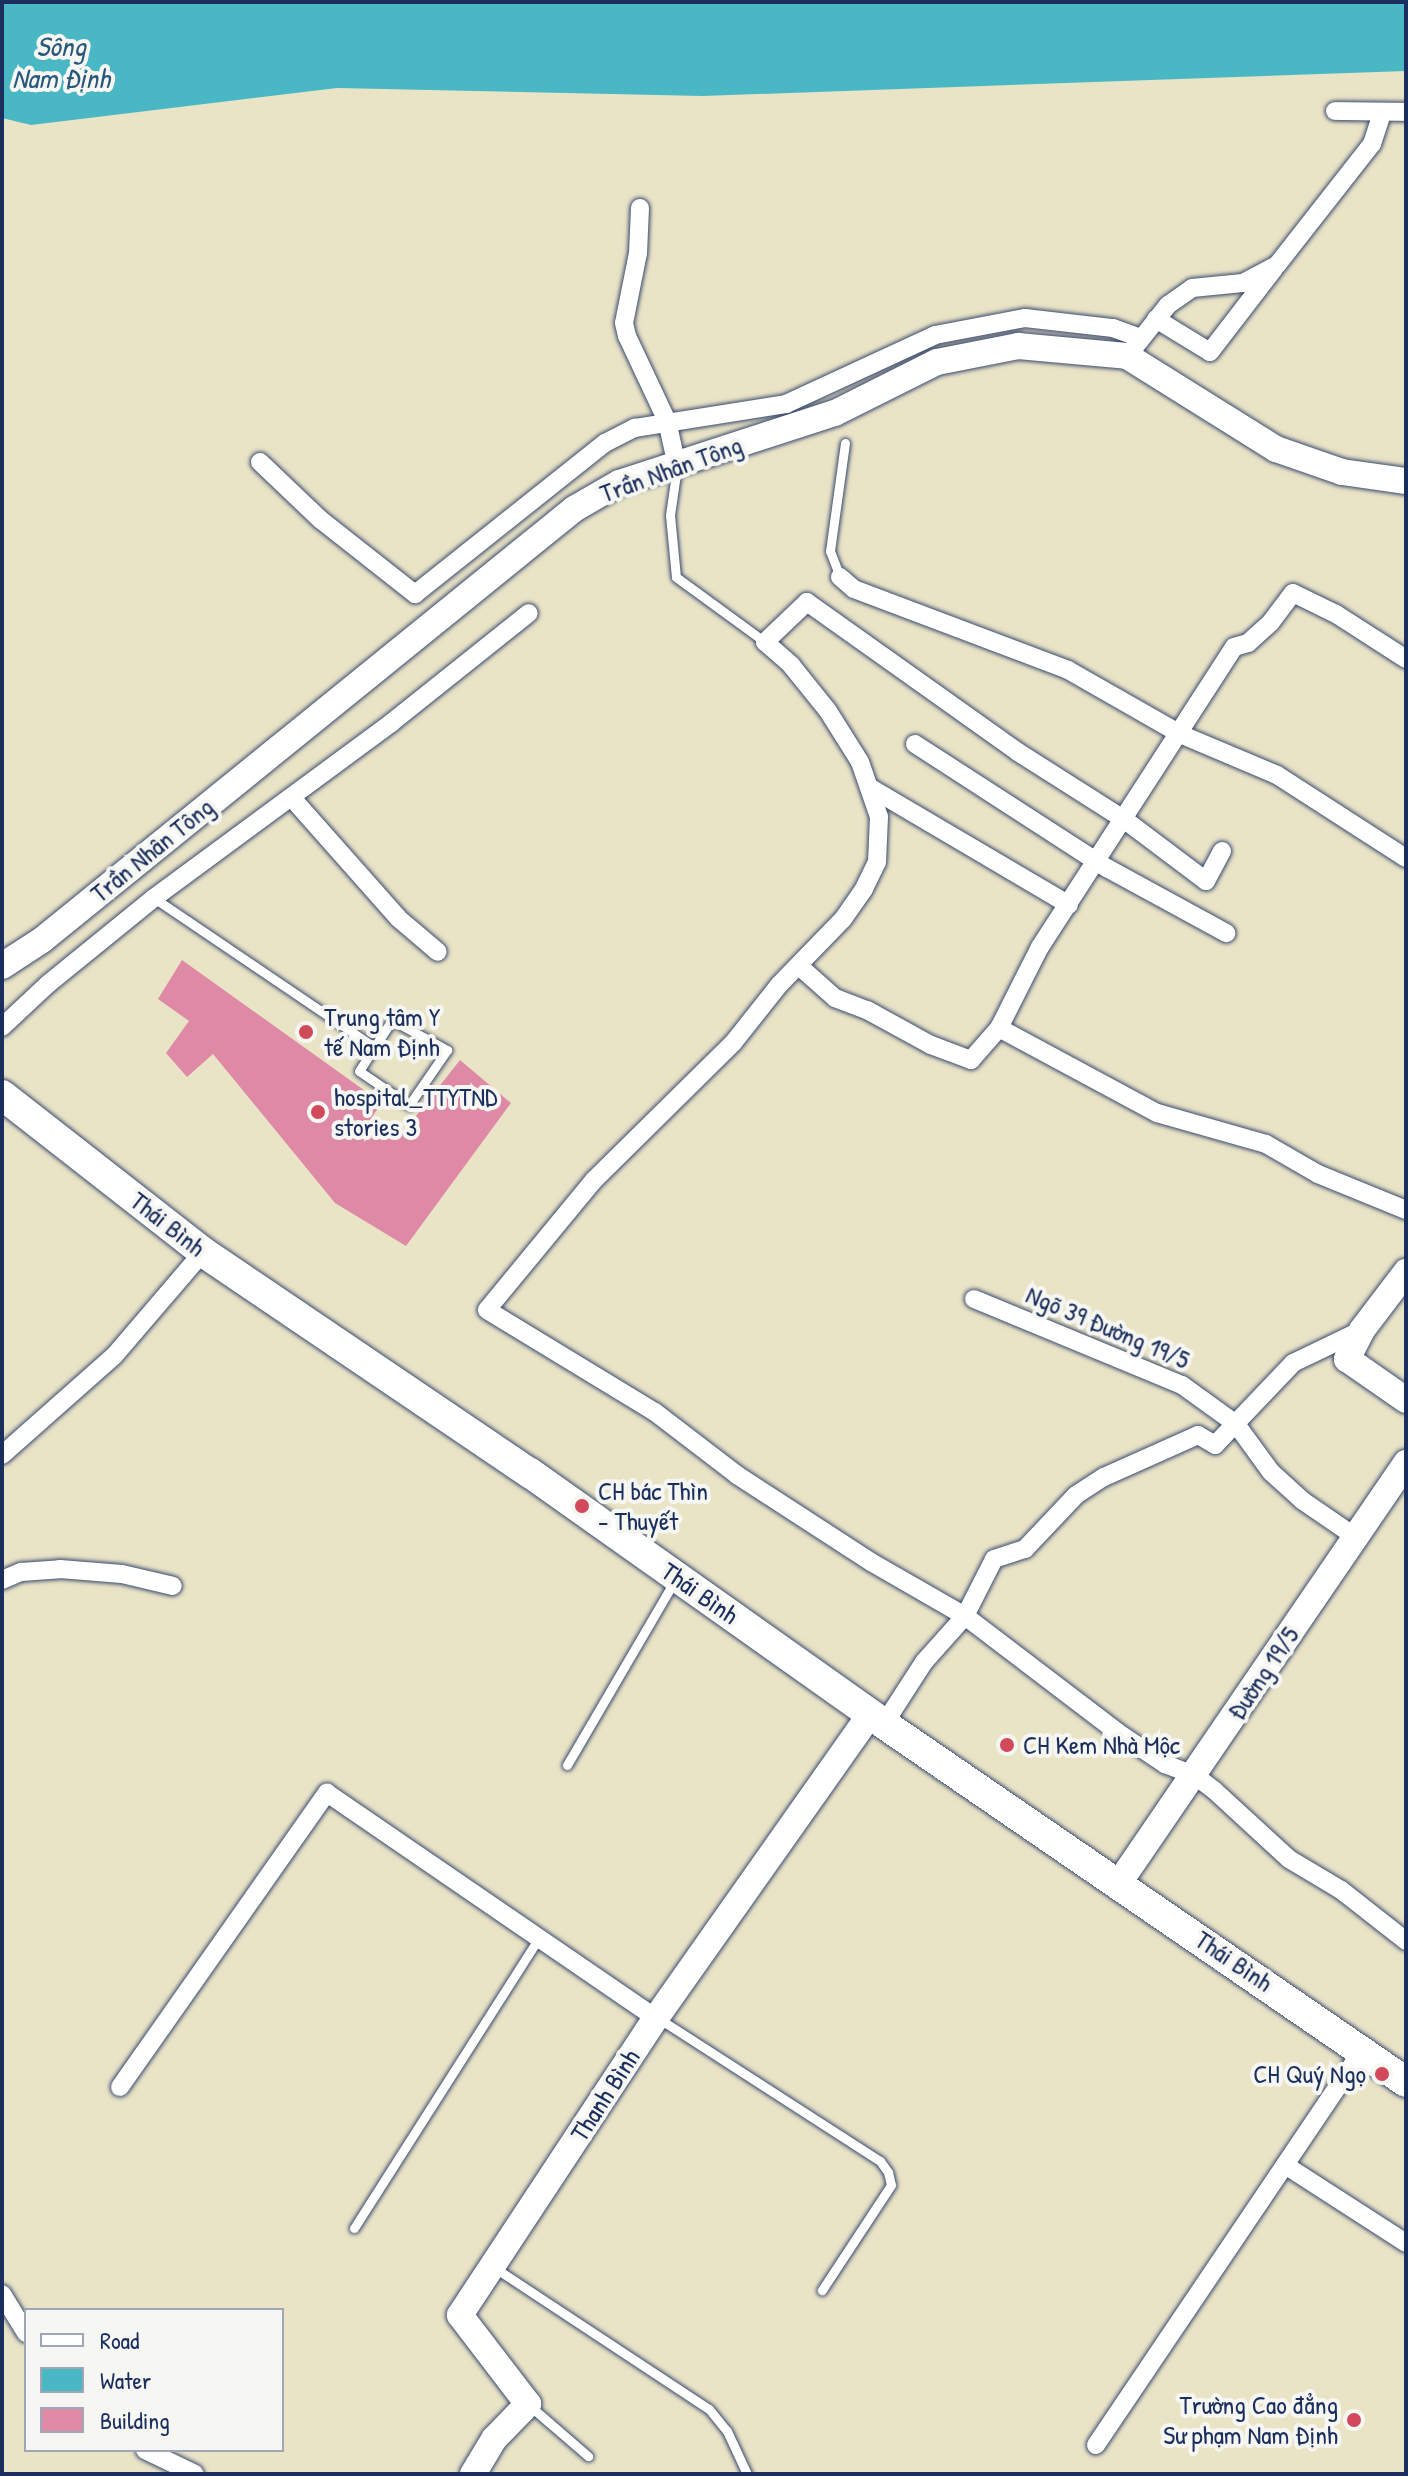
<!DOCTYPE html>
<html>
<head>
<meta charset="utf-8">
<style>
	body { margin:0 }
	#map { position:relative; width:1408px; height:2476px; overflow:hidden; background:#eae4c7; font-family:"Patrick Hand",sans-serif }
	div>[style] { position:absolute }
	.water>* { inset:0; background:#4ab8c4 }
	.building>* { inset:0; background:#de89a5 }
	.roads { filter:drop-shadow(0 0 2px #3a4a6e) drop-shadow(0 0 2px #3a4a6e) }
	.lane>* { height:9px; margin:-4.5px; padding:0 4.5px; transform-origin:4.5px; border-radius:4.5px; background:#fff }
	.street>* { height:18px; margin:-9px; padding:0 9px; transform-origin:9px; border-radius:9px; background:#fff }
	.secondary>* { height:26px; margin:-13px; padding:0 13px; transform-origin:13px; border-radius:13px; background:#fff }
	.primary>* { height:30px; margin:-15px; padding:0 15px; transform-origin:15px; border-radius:15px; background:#fff }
	.dots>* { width:22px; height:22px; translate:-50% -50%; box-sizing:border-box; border:4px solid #f6f6f2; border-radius:50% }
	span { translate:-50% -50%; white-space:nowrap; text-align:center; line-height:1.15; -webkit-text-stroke:8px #f6f6f2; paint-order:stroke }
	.street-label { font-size:26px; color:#1b2f5e }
	.poi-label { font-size:26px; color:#1b2f5e }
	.left { translate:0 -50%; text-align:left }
	.right { translate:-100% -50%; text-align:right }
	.water-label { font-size:28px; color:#29587d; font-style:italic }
	.frame { position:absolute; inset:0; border:4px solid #1b2f5e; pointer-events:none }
	.legend { position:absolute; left:24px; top:2308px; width:260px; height:144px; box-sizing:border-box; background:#f6f6f2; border:2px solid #9ea6b7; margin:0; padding:10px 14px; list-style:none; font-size:24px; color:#1b2f5e }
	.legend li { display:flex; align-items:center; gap:16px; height:40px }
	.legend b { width:40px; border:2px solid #9ea6b7 }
</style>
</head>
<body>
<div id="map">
	<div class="water">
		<i style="clip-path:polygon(2px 2px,1406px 2px,1406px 71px,703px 96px,337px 88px,31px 125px,2px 118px)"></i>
	</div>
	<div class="building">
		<i style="clip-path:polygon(182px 960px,382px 1103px,369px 1121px,397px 1140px,460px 1060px,511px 1103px,406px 1246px,335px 1203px,213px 1054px,187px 1077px,166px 1053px,189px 1021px,158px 999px)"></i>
	</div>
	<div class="roads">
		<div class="lane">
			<i style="left:677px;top:467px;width:49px;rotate:98.3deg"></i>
			<i style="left:670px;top:515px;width:62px;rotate:84.5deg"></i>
			<i style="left:676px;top:577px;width:110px;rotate:36.1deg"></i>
			<i style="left:840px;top:577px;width:28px;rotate:-111deg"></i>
			<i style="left:830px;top:551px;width:109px;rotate:-82.1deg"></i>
			<i style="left:154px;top:898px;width:266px;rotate:34.1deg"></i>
			<i style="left:392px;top:1020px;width:63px;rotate:28.6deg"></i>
			<i style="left:447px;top:1050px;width:67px;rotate:124.6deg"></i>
			<i style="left:409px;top:1105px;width:60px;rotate:-145.8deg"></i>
			<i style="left:359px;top:1071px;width:61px;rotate:-57.1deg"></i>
			<i style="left:567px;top:1765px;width:214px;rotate:-59.7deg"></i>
			<i style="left:658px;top:2018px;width:264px;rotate:32.8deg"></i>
			<i style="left:880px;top:2161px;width:14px;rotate:54deg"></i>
			<i style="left:888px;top:2172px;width:13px;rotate:77deg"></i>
			<i style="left:891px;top:2185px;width:126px;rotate:123.3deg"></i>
			<i style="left:354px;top:2228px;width:344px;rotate:-57.5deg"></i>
			<i style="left:495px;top:2268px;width:256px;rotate:33.4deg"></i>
			<i style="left:709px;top:2409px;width:28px;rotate:51deg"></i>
			<i style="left:727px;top:2431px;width:47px;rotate:65.1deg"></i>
			<i style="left:530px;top:2406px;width:77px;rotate:40.8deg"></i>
		</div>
		<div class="street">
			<i style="left:1335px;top:111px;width:71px;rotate:0.8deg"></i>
			<i style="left:640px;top:208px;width:45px;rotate:92.5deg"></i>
			<i style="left:638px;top:253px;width:71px;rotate:101.3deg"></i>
			<i style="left:624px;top:323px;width:13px;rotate:77deg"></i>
			<i style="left:627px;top:336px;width:94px;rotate:64.8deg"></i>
			<i style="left:667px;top:421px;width:46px;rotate:77.5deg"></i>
			<i style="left:1156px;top:319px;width:63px;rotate:31.4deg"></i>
			<i style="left:1210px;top:352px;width:105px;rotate:-52.4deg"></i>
			<i style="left:1134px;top:348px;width:55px;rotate:-51.7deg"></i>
			<i style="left:1168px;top:305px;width:29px;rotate:-35deg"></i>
			<i style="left:1192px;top:288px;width:51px;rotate:-5.6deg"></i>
			<i style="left:1243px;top:283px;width:38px;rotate:-28deg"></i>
			<i style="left:1277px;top:265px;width:154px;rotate:-51.9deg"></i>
			<i style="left:1372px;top:144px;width:33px;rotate:-72deg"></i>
			<i style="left:260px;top:462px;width:84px;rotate:43.6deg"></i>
			<i style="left:321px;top:520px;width:120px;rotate:38.2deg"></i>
			<i style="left:415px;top:594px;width:243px;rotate:-38.5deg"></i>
			<i style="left:605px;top:443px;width:34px;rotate:-27deg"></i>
			<i style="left:635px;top:428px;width:153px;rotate:-9deg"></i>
			<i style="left:786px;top:404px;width:164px;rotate:-24.8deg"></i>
			<i style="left:935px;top:335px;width:92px;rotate:-10.7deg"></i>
			<i style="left:1025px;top:318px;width:89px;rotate:6.5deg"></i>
			<i style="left:1113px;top:328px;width:30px;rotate:20deg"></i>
			<i style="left:840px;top:577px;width:18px;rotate:41deg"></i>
			<i style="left:854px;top:589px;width:229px;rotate:20.7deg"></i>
			<i style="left:1068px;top:670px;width:129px;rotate:29.7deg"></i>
			<i style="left:1180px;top:734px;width:105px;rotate:22.9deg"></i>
			<i style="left:1277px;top:775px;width:153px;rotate:32.8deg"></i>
			<i style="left:915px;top:744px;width:229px;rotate:32.9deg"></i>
			<i style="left:1107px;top:868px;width:136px;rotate:28.6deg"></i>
			<i style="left:869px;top:787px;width:232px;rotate:30.5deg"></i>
			<i style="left:292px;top:798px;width:160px;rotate:48.5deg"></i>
			<i style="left:398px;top:918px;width:52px;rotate:40.4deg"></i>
			<i style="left:1222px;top:851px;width:34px;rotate:118deg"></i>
			<i style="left:1206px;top:881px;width:101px;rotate:-143deg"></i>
			<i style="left:1125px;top:820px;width:127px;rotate:-147.6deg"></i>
			<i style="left:1018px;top:752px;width:259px;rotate:-144.6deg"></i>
			<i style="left:807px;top:602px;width:58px;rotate:136.4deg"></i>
			<i style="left:765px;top:642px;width:35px;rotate:41deg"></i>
			<i style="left:791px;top:665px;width:59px;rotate:51.2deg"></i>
			<i style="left:828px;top:711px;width:60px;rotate:57.9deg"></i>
			<i style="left:860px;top:762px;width:58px;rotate:70.9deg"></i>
			<i style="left:879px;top:817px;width:45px;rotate:92.5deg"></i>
			<i style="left:877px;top:862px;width:30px;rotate:116deg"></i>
			<i style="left:864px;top:889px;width:37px;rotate:125deg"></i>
			<i style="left:843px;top:919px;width:92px;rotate:134.1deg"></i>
			<i style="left:779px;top:985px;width:74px;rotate:128.4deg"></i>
			<i style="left:733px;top:1043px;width:195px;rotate:135.4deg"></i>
			<i style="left:594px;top:1180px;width:168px;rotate:129.5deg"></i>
			<i style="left:487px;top:1310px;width:197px;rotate:31.3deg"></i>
			<i style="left:655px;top:1412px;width:103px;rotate:37.5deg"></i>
			<i style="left:737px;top:1475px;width:160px;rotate:33deg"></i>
			<i style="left:871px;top:1562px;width:108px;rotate:29.9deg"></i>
			<i style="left:965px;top:1616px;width:191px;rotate:37.3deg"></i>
			<i style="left:1117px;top:1732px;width:58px;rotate:33.7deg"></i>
			<i style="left:1165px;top:1764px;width:31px;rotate:21deg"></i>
			<i style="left:1194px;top:1775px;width:26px;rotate:37deg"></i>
			<i style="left:1215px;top:1791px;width:100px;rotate:42.6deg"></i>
			<i style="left:1289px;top:1859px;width:61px;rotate:30.8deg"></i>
			<i style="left:1341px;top:1890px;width:83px;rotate:38.1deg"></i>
			<i style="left:799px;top:966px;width:48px;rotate:41.6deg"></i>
			<i style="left:835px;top:998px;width:34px;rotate:21deg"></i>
			<i style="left:867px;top:1010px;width:73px;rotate:28.7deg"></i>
			<i style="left:931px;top:1045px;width:43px;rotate:20.6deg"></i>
			<i style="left:971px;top:1060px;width:43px;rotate:-48.8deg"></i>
			<i style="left:999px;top:1028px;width:91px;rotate:-63.2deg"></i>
			<i style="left:1040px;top:947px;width:357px;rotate:-57.1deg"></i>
			<i style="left:1234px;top:647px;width:15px;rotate:-16deg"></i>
			<i style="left:1248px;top:643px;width:31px;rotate:-42deg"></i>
			<i style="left:1271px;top:622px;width:36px;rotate:-53deg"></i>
			<i style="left:1293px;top:593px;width:48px;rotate:26deg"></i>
			<i style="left:1336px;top:614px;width:83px;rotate:32.7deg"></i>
			<i style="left:2px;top:1027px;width:63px;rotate:-43.1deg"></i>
			<i style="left:48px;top:984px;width:136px;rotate:-39.1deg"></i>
			<i style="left:154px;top:898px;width:295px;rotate:-36.4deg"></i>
			<i style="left:391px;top:723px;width:176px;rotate:-38.6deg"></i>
			<i style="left:999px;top:1028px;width:179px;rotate:28.3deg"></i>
			<i style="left:1157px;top:1113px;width:113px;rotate:15.9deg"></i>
			<i style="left:1266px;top:1144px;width:60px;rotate:30deg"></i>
			<i style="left:1318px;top:1174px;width:95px;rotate:22.2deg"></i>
			<i style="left:974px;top:1299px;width:225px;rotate:22.5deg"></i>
			<i style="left:1182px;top:1385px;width:67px;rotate:35.8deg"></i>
			<i style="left:1236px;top:1424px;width:59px;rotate:53.9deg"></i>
			<i style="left:1271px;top:1472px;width:43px;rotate:42.2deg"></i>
			<i style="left:1303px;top:1501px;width:65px;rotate:34.4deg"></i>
			<i style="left:2px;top:1455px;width:149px;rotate:-41.5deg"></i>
			<i style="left:114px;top:1356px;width:137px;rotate:-49.4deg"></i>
			<i style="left:2px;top:1580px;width:21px;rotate:-23deg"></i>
			<i style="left:21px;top:1572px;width:39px;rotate:-4deg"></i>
			<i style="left:60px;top:1569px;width:62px;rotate:4.6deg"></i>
			<i style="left:122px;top:1574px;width:52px;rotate:13.2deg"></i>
			<i style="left:884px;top:1724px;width:74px;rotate:-57.2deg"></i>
			<i style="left:924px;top:1662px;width:62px;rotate:-48.3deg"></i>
			<i style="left:965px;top:1616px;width:64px;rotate:-63deg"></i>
			<i style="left:994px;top:1559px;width:33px;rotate:-18deg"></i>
			<i style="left:1025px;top:1549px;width:74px;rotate:-46.6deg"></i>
			<i style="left:1076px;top:1495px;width:33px;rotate:-33deg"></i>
			<i style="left:1104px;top:1477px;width:103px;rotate:-24.1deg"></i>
			<i style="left:1198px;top:1435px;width:20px;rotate:30deg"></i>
			<i style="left:1215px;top:1445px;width:113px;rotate:-46.4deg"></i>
			<i style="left:1293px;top:1363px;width:76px;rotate:-25.6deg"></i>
			<i style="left:120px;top:2087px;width:360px;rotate:-54.9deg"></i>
			<i style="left:327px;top:1793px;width:399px;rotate:34.4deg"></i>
			<i style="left:1285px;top:2165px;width:144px;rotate:32.8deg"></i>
			<i style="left:2px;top:2294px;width:46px;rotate:58.4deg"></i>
			<i style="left:1096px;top:2445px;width:476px;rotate:-56deg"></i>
			<i style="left:145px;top:2450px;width:55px;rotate:25.6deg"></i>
		</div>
		<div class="secondary">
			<i style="left:2px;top:966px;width:48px;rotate:-33deg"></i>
			<i style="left:42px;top:940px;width:685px;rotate:-39.01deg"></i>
			<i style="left:574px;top:509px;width:52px;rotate:-30deg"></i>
			<i style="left:619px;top:483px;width:227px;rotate:-18deg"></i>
			<i style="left:835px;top:413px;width:114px;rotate:-26.6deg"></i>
			<i style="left:937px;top:362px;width:83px;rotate:-11.2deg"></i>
			<i style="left:1018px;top:346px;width:109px;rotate:5.2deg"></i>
			<i style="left:1127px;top:356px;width:176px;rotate:32deg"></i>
			<i style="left:1276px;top:449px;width:70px;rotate:19.2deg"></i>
			<i style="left:1342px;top:472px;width:65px;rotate:8deg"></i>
			<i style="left:1406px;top:1272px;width:73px;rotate:127.2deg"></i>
			<i style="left:1362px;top:1330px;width:33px;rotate:117deg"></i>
			<i style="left:1347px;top:1359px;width:72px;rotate:34.8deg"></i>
			<i style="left:1119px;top:1883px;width:509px;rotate:-55.65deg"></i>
			<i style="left:473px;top:2474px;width:41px;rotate:-59deg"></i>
			<i style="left:494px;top:2439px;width:49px;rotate:-45.8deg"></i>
			<i style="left:528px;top:2404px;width:112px;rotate:-127.4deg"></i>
			<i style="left:460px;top:2315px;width:356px;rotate:-56.6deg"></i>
			<i style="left:656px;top:2018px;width:373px;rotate:-54.8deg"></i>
		</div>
		<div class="primary">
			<i style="left:2px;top:1095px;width:255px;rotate:38deg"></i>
			<i style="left:203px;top:1252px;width:395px;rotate:34.1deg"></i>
			<i style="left:530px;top:1473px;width:434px;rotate:35.3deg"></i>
			<i style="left:884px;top:1724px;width:633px;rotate:34.44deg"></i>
		</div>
	</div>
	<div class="dots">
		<i style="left:306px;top:1032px;background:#d1495b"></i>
		<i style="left:318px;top:1112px;background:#d1495b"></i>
		<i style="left:582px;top:1506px;background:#d1495b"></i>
		<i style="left:1007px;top:1745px;background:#d1495b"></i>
		<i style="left:1382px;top:2074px;background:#d1495b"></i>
		<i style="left:1354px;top:2420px;background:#d1495b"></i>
	</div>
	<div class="street-label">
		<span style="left:671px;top:469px;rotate:-20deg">Trần Nhân Tông</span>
		<span style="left:152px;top:850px;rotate:-39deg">Trần Nhân Tông</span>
		<span style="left:168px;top:1224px;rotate:38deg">Thái Bình</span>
		<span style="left:1108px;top:1327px;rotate:23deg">Ngõ 39 Đường 19/5</span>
		<span style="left:700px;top:1593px;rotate:35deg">Thái Bình</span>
		<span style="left:1263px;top:1673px;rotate:-56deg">Đường 19/5</span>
		<span style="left:1234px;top:1961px;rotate:34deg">Thái Bình</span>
		<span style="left:605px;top:2095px;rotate:-57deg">Thanh Bình</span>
	</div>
	<div class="poi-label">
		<span class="left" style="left:324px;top:1032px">Trung tâm Y<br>tế Nam Định</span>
		<span class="left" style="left:334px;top:1112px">hospital_TTYTND<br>stories 3</span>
		<span class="left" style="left:598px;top:1506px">CH bác Thìn<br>- Thuyết</span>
		<span class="left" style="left:1023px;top:1745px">CH Kem Nhà Mộc</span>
		<span class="right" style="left:1366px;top:2074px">CH Quý Ngọ</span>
		<span class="right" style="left:1338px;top:2420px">Trường Cao đẳng<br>Sư phạm Nam Định</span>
	</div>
	<div class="water-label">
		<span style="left:61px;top:62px">Sông<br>Nam Định</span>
	</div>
	<div class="frame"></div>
	<ul class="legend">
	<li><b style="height:10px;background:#fff"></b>Road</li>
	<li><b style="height:22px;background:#4ab8c4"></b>Water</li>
	<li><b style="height:22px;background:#de89a5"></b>Building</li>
	</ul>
</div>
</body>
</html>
